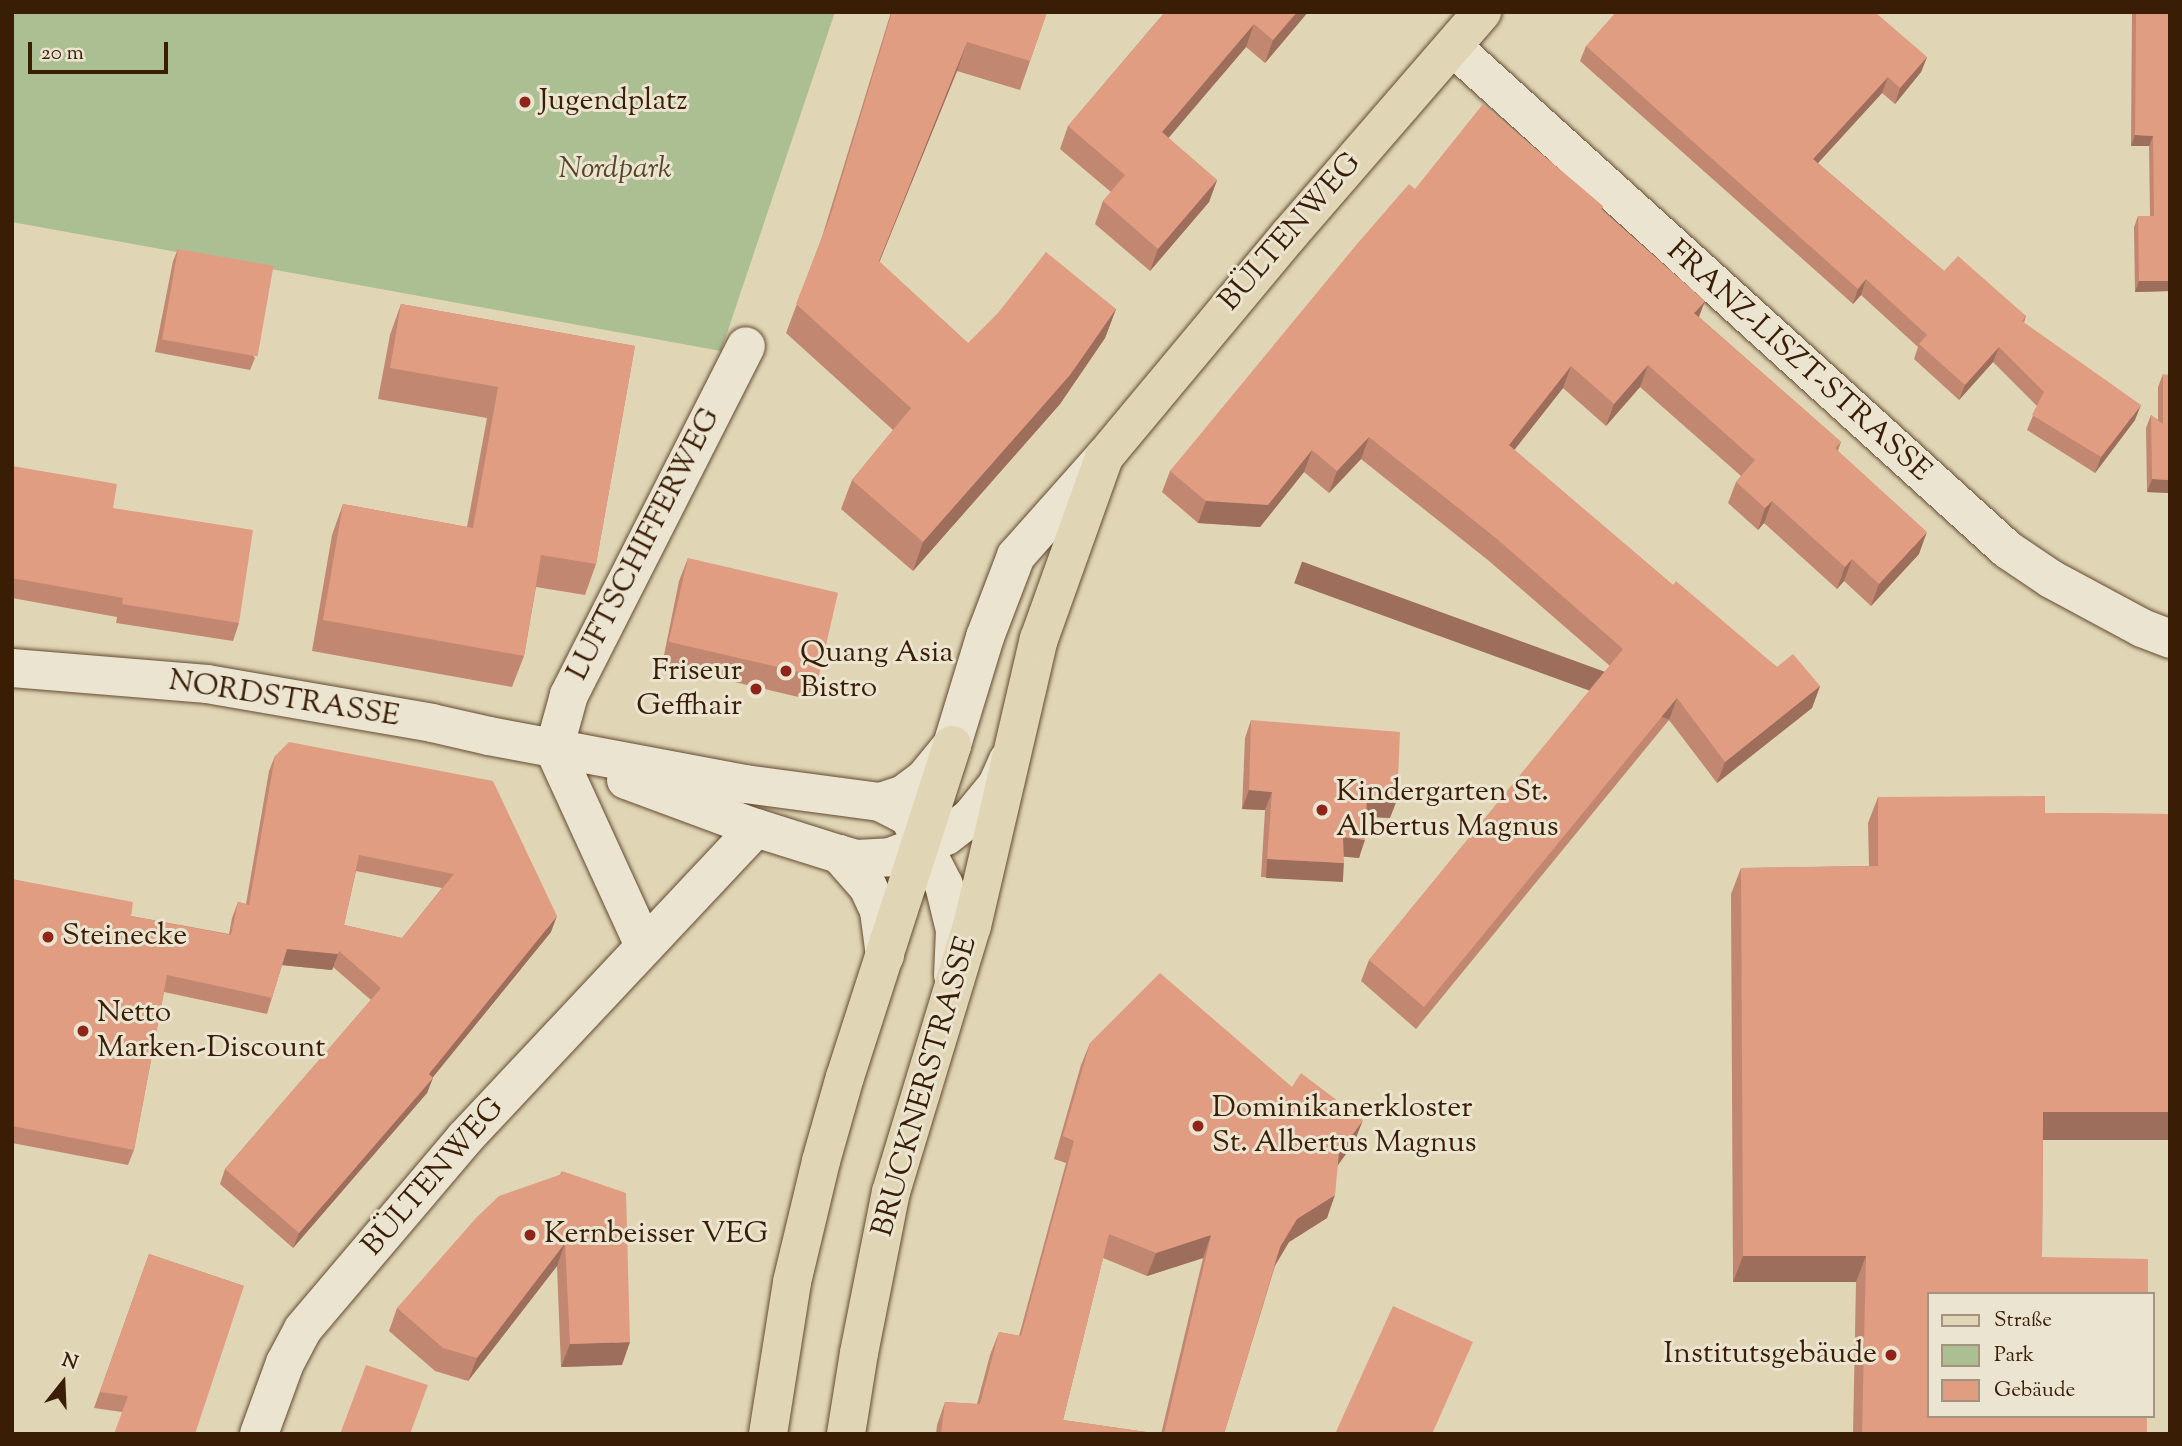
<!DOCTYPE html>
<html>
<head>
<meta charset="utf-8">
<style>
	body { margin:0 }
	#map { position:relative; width:2182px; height:1446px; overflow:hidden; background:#e0d6b6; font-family:"Sorts Mill Goudy",serif }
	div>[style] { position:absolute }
	.green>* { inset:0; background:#acbf93 }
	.roads { filter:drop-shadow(0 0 2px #644b31) drop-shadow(0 0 2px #644b31) }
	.minor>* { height:38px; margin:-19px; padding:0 19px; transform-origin:19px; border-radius:19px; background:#ebe4d0 }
	.major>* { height:38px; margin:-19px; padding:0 19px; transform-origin:19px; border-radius:19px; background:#e0d6b6 }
	.wall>* { inset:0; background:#c18770 }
	.shaded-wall>* { inset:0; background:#9d6e5b; transform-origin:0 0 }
	.building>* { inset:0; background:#e09d82; transform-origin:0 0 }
	.dots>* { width:19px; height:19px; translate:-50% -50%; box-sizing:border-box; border:4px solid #ebe4d0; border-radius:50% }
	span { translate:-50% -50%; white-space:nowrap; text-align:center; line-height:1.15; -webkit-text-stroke:6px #ebe4d0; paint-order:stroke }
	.poi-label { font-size:30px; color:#3a1d05 }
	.left { translate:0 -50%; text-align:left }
	.right { translate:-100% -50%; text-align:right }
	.park-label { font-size:30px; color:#564628; font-style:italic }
	.street-label { font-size:30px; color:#3a1d05 }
	.frame { position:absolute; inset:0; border:14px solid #3a1d05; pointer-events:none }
	.legend { position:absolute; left:1927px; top:1292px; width:228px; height:126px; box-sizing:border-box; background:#ebe4d0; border:2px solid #a4947f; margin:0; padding:9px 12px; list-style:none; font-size:21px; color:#3a1d05 }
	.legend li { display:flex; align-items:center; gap:14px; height:35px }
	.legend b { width:35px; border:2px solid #a4947f }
	.north { position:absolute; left:28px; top:1348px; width:70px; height:70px; -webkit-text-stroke:5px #ebe4d0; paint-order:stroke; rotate:18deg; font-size:19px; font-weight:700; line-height:28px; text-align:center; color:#3a1d05 }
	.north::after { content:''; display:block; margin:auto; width:24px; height:32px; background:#3a1d05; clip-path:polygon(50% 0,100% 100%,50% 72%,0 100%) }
	.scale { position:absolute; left:28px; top:42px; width:140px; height:32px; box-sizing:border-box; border:4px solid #3a1d05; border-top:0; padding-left:9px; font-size:21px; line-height:24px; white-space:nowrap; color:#3a1d05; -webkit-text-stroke:5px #ebe4d0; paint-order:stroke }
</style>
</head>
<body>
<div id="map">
	<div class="green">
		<i style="clip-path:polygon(12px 12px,835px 12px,721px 351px,12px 222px)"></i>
	</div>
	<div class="roads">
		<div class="minor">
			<i style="left:1453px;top:47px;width:749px;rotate:42.19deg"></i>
			<i style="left:2008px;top:550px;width:52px;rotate:34deg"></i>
			<i style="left:2051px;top:579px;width:103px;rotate:28.3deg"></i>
			<i style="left:2142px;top:628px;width:30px;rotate:21deg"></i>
			<i style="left:12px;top:668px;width:196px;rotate:4.7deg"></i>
			<i style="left:207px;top:684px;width:228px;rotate:9.8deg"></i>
			<i style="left:432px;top:723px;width:58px;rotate:12.8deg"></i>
			<i style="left:489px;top:736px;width:260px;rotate:10.6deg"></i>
			<i style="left:745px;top:784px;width:136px;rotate:7.6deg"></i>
			<i style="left:880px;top:802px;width:33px;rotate:27deg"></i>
			<i style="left:909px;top:817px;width:76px;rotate:62.8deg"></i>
			<i style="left:944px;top:885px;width:46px;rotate:76.3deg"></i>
			<i style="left:955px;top:930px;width:45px;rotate:92.5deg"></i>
			<i style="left:554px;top:749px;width:56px;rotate:-74.5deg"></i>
			<i style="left:569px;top:695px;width:391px;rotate:-63.1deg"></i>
			<i style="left:554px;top:749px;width:217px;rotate:65.4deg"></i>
			<i style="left:626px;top:780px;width:139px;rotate:20.3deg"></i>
			<i style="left:756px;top:828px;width:87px;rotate:17.4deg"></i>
			<i style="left:839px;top:854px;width:44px;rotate:48.7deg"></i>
			<i style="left:868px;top:887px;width:26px;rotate:65deg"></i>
			<i style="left:879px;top:911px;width:45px;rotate:82.4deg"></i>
			<i style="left:880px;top:802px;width:25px;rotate:-18deg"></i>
			<i style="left:904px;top:794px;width:26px;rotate:-37deg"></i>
			<i style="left:925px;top:778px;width:43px;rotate:-50.7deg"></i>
			<i style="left:952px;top:745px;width:113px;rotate:-73deg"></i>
			<i style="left:985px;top:637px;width:87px;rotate:-69.1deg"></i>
			<i style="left:1016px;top:556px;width:132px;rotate:-48.4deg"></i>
			<i style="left:839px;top:854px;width:18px;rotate:16deg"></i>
			<i style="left:856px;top:859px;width:34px;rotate:-3deg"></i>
			<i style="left:890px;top:857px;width:60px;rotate:-20.6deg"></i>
			<i style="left:946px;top:836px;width:30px;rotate:-37deg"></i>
			<i style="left:970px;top:818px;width:43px;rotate:-50.7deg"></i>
			<i style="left:997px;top:785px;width:27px;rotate:-66deg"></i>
			<i style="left:259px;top:1434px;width:76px;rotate:-69.9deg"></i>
			<i style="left:285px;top:1363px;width:38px;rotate:-62deg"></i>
			<i style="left:303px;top:1329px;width:250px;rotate:-49.7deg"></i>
			<i style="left:465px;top:1138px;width:425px;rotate:-46.8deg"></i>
		</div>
		<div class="major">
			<i style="left:768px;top:1434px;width:154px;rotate:-81deg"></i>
			<i style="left:792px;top:1282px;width:124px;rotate:-76.5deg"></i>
			<i style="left:821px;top:1161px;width:87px;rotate:-74.1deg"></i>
			<i style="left:845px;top:1077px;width:349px;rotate:-72.1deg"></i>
			<i style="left:846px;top:1434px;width:82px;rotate:-80.9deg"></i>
			<i style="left:859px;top:1353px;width:164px;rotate:-78.8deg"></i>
			<i style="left:891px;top:1192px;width:278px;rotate:-73.1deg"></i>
			<i style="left:972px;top:926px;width:295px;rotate:-76.9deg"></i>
			<i style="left:1039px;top:639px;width:193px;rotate:-70.3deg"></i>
			<i style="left:1104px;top:457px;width:289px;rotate:-50.2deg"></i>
			<i style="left:1289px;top:235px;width:295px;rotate:-49.1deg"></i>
		</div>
	</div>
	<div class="wall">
		<i style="clip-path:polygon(891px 12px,1047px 12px,1020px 90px,957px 71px,879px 262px,968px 343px,1116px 309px,1105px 338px,1060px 404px,913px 571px,841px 509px,852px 480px,893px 430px,786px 333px,822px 237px)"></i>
		<i style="clip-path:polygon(1165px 12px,1308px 12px,1265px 63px,1246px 47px,1168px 138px,1217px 180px,1209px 202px,1150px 271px,1095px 224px,1103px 201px,1111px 192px,1060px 149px,1068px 126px)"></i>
		<i style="clip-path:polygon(2132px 12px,2170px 12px,2170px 291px,2135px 292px,2134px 227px,2138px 216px,2150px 216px,2149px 146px,2131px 146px)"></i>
		<i style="clip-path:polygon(1586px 46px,1927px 57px,1921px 72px,1895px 104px,1882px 93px,1818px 163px,1944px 271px,2026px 316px,2024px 323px,2135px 420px,2095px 473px,2027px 430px,2037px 406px,1993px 362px,1959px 400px,1914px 359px,1918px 347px,1861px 295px,1853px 304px,1580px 61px)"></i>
		<i style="clip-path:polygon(1415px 189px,1603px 206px,1602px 209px,1699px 317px,1841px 442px,1838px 451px,1919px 554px,1871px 606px,1844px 581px,1837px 589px,1764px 523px,1758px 530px,1728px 503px,1736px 482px,1741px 476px,1640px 387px,1606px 426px,1563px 388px,1514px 450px,1673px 585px,1777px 667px,1820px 686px,1812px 708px,1717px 783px,1669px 720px,1416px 1029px,1361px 981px,1369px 960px,1610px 666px,1489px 561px,1361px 459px,1329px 493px,1304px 472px,1260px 527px,1198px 523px,1162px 492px,1170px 471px)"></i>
		<i style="clip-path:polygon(178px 249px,255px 358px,250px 370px,155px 352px,173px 261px)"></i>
		<i style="clip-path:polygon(401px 304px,635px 346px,596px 564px,585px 595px,536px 587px,524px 656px,512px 687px,312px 651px,332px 535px,343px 504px,467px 527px,487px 418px,378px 399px,390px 335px)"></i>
		<i style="clip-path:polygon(2163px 374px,2170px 493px,2147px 492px,2146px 428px,2151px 415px,2158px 420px,2158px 387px)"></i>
		<i style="clip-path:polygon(12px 466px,113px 508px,239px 623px,233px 641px,116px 623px,117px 617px,12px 598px)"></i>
		<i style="clip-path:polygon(688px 558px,816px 675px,807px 699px,662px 665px,679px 581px)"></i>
		<i style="clip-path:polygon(1251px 720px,1390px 818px,1367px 817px,1359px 858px,1343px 856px,1337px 881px,1261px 877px,1265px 810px,1242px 809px,1245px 738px)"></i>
		<i style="clip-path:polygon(evenodd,275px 756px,551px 932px,433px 1077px,427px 1093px,293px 1248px,220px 1184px,225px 1169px,371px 1000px,333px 967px,332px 970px,282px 965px,267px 1014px,164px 992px,134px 1150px,128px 1165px,12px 1143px,12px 879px,131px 916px,229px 934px,232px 918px,238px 902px,246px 904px,269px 771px,275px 756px,356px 871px,442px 888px,402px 938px,344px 925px,356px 871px)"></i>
		<i style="clip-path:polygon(1878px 797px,2045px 813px,2170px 814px,2170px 1138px,2043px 1138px,2042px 1257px,2147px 1434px,1853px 1434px,1856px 1282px,1733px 1282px,1731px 894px,1741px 868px,1869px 866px,1868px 823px)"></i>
		<i style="clip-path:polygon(1090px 1043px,1354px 1143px,1337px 1166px,1327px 1218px,1289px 1242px,1275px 1266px,1224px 1434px,1161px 1434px,1203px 1258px,1147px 1276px,1103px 1258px,1063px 1420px,1160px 1434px,936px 1434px,937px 1425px,945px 1402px,977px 1404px,990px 1355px,999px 1332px,1019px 1336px,1066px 1163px,1054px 1159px,1081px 1065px)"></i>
		<i style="clip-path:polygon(562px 1171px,622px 1365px,561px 1367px,557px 1266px,468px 1381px,435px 1371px,389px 1331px,397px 1308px,560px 1175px)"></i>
		<i style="clip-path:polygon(149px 1254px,244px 1286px,122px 1412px,94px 1408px)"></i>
	</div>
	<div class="shaded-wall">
		<i style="clip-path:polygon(1297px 12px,1308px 12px,1265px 63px,1273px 40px)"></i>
		<i style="clip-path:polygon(1254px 24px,1246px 47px,1154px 155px,1162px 132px)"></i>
		<i style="clip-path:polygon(967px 42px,957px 71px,868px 290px,879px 261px)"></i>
		<i style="clip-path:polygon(1927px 57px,1921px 72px,1895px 104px,1900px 88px)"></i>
		<i style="clip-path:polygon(1888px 77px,1882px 93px,1808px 174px,1813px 159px)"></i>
		<i style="clip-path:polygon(2135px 135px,2153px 136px,2149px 146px,2131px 146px)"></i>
		<i style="clip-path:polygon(1217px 180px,1209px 202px,1150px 271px,1158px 249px)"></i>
		<i style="clip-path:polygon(1866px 279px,1861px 295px,1853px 304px,1858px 289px)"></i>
		<i style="clip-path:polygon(2139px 281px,2170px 281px,2170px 291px,2135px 292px)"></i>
		<i style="clip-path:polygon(1705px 301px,1697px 322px,1694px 313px)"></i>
		<i style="clip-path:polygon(1116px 309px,1105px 338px,1060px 404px,913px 571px,923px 542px)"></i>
		<i style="clip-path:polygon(1999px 347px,1993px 362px,1959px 400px,1965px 385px)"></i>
		<i style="clip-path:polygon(1648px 365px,1640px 387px,1606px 426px,1614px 404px)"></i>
		<i style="clip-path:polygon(1571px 366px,1563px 388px,1501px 467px,1509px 445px)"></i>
		<i style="clip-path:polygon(2141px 405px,2135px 420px,2095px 473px,2101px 457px)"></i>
		<i style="clip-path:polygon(1369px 437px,1361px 459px,1329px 493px,1337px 471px)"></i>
		<i style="clip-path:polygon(1312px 450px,1304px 472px,1260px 527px,1198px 523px,1206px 501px)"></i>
		<i style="clip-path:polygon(2152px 479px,2170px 480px,2170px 493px,2147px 492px)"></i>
		<i style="clip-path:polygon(1772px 501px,1764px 523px,1758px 530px,1765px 508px)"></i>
		<i style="clip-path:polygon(1927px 532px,1919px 554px,1871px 606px,1879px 584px)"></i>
		<i style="clip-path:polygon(1852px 559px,1844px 581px,1837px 589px,1845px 567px)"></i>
		<i style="clip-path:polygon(1820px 686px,1812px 708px,1717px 783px,1725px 762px)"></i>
		<i style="left:1677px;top:698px;width:23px;height:399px;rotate:110deg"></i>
		<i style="clip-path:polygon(1249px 790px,1272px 792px,1265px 810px,1242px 809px)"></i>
		<i style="clip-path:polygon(1367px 798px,1397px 800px,1390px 818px,1361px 816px)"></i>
		<i style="clip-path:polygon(1343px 837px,1365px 840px,1359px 858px,1336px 856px)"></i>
		<i style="left:1267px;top:859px;width:77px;height:19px;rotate:3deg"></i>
		<i style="clip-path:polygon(557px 916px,551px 932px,429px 1082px,433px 1078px,427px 1093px,293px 1248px,299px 1233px)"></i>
		<i style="clip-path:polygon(287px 949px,338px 954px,332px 970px,281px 965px)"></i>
		<i style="left:2043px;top:1112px;width:127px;height:28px"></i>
		<i style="clip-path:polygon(1363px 1120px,1354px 1143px,1330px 1176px,1339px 1153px)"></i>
		<i style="clip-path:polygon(1335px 1195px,1327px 1218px,1289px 1242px,1272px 1270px,1280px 1247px,1297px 1219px)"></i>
		<i style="clip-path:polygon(1211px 1235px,1203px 1258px,1147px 1276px,1156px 1253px)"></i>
		<i style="clip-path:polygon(565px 1243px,557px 1266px,468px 1381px,477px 1358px)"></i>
		<i style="clip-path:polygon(1743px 1256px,1866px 1256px,1856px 1282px,1733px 1282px)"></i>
		<i style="clip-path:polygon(630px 1342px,622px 1365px,561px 1367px,570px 1344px)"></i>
	</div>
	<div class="building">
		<i style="clip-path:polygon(892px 12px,1047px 12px,1030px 61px,967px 42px,879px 261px,968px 343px,998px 313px,1046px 252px,1116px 309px,1070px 375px,923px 542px,852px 480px,911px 408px,796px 304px,830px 217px)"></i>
		<i style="clip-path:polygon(1165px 12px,1297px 12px,1273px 40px,1254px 24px,1162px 132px,1217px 180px,1158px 249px,1103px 201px,1125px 175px,1068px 126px)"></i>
		<i style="clip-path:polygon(1616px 12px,1875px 12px,1927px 57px,1900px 88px,1888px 77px,1813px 159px,1944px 271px,1958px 256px,2026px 316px,2022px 321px,2141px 405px,2101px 457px,2032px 415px,2044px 392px,1999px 347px,1965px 385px,1919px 344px,1927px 335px,1866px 279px,1858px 289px,1586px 46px)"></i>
		<i style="clip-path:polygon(2136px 12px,2170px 12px,2170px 281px,2139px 281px,2138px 216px,2154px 216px,2153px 136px,2135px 135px)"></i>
		<i style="clip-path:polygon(1483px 104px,1603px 206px,1601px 209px,1705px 301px,1694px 313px,1841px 442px,1835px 448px,1927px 532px,1879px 584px,1852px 559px,1845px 567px,1772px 501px,1765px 508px,1736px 482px,1755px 460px,1648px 365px,1614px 404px,1571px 366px,1509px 445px,1673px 585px,1676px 581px,1777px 667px,1793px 654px,1820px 686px,1725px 762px,1677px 698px,1424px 1007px,1369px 960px,1623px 649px,1497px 539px,1369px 437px,1337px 471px,1312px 450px,1268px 505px,1206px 501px,1170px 471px,1357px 244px,1409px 184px,1415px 189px)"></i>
		<i style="left:178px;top:249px;width:97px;height:92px;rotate:10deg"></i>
		<i style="clip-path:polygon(401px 304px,635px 346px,596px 564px,541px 555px,524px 656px,323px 620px,343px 504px,473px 528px,498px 387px,390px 368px)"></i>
		<i style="clip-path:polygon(2163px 374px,2170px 375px,2170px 480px,2152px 479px,2151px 415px,2163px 424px)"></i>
		<i style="clip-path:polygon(12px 466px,117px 484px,113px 508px,253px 530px,239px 623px,122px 604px,123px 598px,12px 578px)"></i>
		<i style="left:688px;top:558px;width:154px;height:86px;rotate:13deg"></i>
		<i style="clip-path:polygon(1251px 720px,1400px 732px,1397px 800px,1367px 798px,1365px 840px,1343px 837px,1344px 863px,1267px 859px,1272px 792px,1249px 790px)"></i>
		<i style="clip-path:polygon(evenodd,289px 742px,493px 781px,557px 916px,429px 1074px,433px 1078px,299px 1233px,225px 1169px,381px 988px,339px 951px,338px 954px,287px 949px,272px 998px,167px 975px,134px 1150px,12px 1126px,12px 879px,133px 902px,131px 916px,231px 935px,238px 902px,249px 905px,275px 756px,289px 742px,359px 855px,454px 874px,402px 938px,344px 925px,359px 855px)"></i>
		<i style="clip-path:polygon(2045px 796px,2045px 813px,2170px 814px,2170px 1112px,2043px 1112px,2042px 1257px,2148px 1259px,2148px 1294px,1928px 1294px,1928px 1416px,2147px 1416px,2147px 1434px,1862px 1434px,1866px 1256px,1743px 1256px,1741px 868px,1878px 866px,1878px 797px)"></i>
		<i style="clip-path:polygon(1160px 973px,1292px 1087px,1301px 1073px,1363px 1120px,1339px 1153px,1335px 1195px,1297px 1219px,1280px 1247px,1224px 1434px,1164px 1434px,1211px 1235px,1156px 1253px,1109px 1234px,1063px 1420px,1160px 1434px,941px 1434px,945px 1402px,980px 1404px,999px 1332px,1021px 1336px,1074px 1141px,1063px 1136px,1090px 1043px)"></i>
		<i style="clip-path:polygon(562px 1171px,626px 1193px,630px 1342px,570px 1344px,565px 1243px,477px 1358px,443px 1348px,397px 1308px,476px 1218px,499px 1196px,562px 1174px)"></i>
		<i style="clip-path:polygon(149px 1254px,244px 1286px,195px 1434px,114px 1434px,128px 1396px,100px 1392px)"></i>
		<i style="clip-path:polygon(1393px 1306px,1473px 1342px,1432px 1434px,1335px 1434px)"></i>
		<i style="clip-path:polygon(366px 1365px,428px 1385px,410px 1434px,340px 1434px)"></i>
	</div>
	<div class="dots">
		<i style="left:525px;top:102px;background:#8f2418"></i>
		<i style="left:786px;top:671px;background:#8f2418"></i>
		<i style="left:756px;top:689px;background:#8f2418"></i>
		<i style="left:1322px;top:810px;background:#8f2418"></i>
		<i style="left:48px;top:937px;background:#8f2418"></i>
		<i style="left:83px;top:1031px;background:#8f2418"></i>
		<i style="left:1198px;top:1126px;background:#8f2418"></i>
		<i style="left:530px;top:1235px;background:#8f2418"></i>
		<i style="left:1891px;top:1355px;background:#8f2418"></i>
	</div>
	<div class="poi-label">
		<span class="left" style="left:539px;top:102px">Jugendplatz</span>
		<span class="left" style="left:800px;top:671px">Quang Asia<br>Bistro</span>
		<span class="right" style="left:742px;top:689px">Friseur<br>Geffhair</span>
		<span class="left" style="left:1336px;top:810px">Kindergarten St.<br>Albertus Magnus</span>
		<span class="left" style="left:62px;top:937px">Steinecke</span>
		<span class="left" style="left:97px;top:1031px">Netto<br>Marken-Discount</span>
		<span class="left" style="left:1212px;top:1126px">Dominikanerkloster<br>St. Albertus Magnus</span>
		<span class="left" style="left:544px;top:1235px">Kernbeisser VEG</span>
		<span class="right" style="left:1877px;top:1355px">Institutsgebäude</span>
	</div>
	<div class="park-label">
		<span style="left:615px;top:170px">Nordpark</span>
	</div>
	<div class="street-label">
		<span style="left:1291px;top:233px;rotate:-49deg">BÜLTENWEG</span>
		<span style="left:1798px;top:362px;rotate:42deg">FRANZ-LISZT-STRASSE</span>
		<span style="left:645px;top:545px;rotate:-63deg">LUFTSCHIFFERWEG</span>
		<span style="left:284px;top:700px;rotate:9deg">NORDSTRASSE</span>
		<span style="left:926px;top:1087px;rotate:-74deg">BRUCKNERSTRASSE</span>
		<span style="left:434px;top:1178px;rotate:-49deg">BÜLTENWEG</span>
	</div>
	<div class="frame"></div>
	<ul class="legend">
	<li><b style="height:9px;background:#e0d6b6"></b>Straße</li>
	<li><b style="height:19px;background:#acbf93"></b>Park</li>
	<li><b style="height:19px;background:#e09d82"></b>Gebäude</li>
	</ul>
	<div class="north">N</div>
	<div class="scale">20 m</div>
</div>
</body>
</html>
